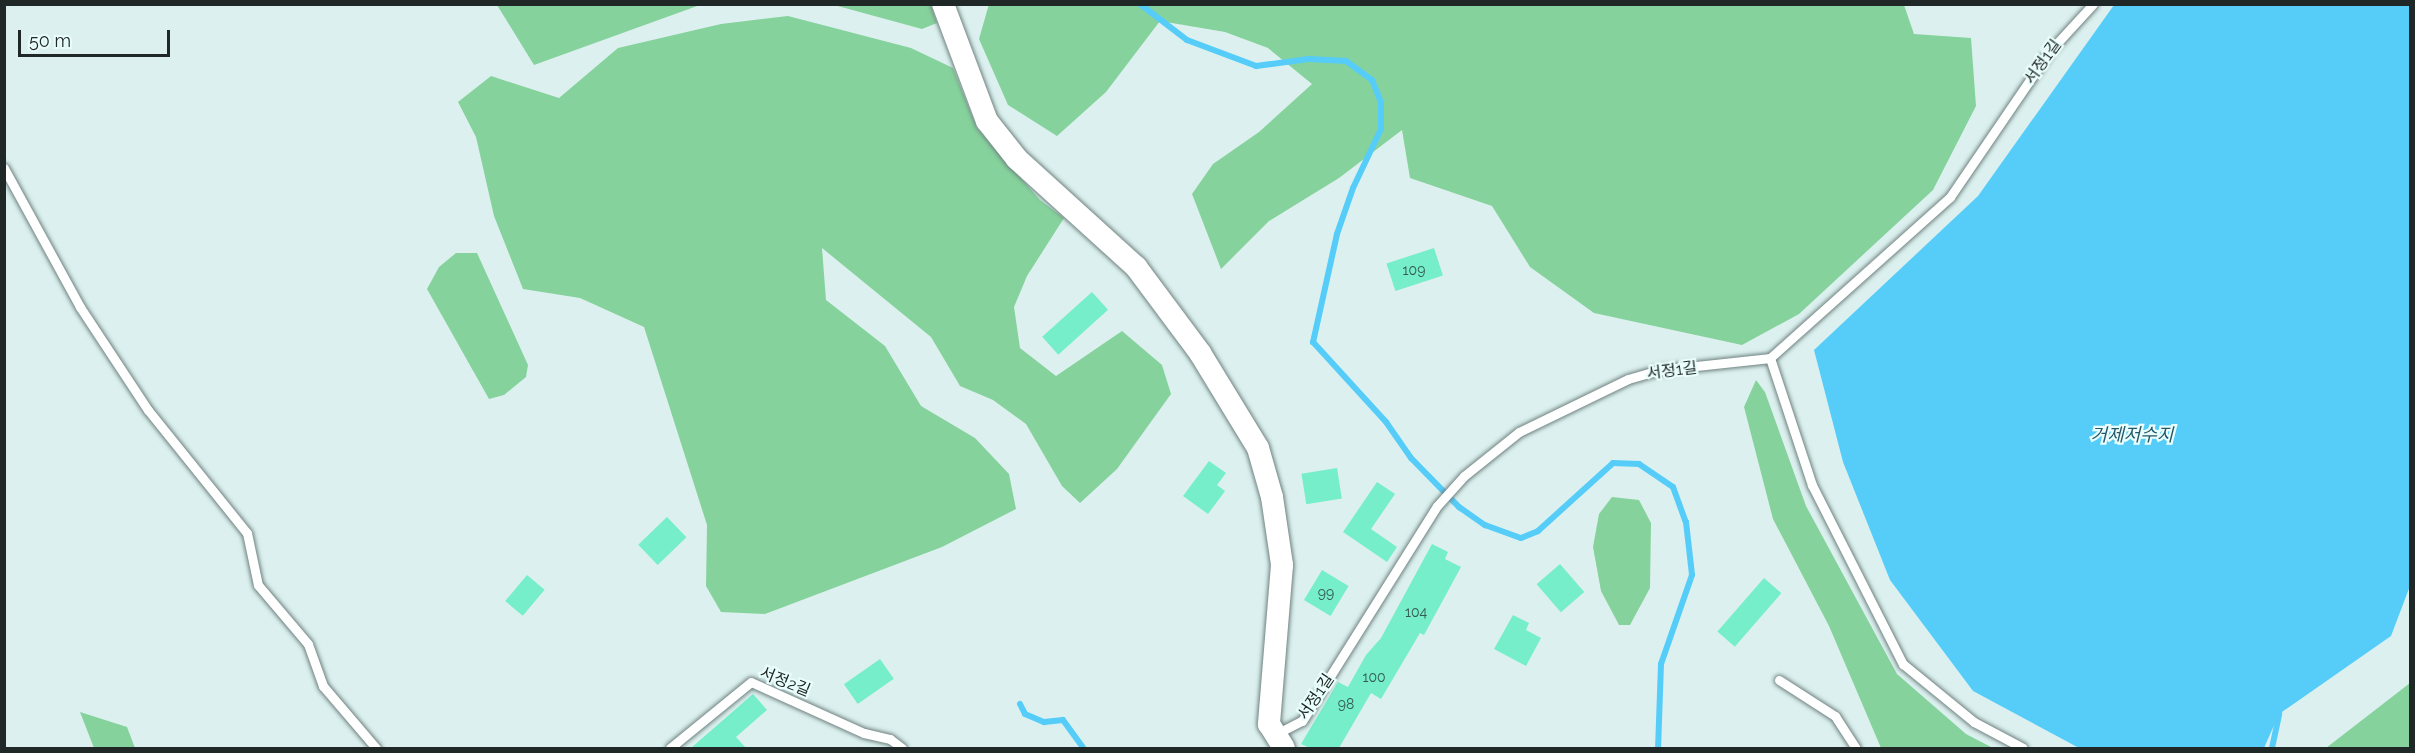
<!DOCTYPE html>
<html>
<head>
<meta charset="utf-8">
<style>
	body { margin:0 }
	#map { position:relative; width:2415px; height:753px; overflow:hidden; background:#dcf1ef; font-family:Raleway,"Noto Sans KR",sans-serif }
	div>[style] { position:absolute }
	.green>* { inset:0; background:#86d29c }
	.water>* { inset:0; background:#56cdf9 }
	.stream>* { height:6px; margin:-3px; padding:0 3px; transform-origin:3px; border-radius:3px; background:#56cdf9 }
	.building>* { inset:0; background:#75eec9; transform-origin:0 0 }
	.roads { filter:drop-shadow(0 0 2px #6f8280) drop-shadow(0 0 2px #6f8280) }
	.service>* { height:9px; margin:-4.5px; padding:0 4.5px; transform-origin:4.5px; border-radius:4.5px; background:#fff }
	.tertiary>* { height:22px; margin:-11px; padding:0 11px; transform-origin:11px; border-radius:11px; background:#fff }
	span { translate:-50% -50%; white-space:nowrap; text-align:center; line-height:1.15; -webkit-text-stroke:4.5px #e9fefc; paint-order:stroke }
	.number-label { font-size:14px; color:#355a50 }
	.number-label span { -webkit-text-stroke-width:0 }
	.street-label { font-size:16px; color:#202827 }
	.water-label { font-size:18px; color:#27586a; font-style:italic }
	.frame { position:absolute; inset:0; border:6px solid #202827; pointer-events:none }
	.scale { position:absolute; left:18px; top:30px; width:152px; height:27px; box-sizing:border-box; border:3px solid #202827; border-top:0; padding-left:8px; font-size:18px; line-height:21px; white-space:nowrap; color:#202827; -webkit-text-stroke:4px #e9fefc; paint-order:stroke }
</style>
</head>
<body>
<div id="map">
	<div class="green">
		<i style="clip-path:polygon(989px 4px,1904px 5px,1914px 34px,1971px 38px,1976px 106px,1933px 190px,1799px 314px,1742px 345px,1594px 313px,1530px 267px,1492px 206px,1410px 178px,1402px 130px,1339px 178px,1269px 221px,1221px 269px,1192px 194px,1213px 164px,1259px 132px,1312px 84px,1268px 48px,1225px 32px,1160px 21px,1106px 92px,1057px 136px,1008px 105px,979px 39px)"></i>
		<i style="clip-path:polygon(497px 5px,700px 5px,534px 65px)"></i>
		<i style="clip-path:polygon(834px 5px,931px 5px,937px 23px,922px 29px)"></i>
		<i style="clip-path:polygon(788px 16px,911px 48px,953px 68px,977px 128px,1040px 200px,1064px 218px,1027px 276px,1014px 307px,1020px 348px,1056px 376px,1122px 331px,1162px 365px,1171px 394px,1117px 469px,1080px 503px,1062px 486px,1026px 424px,993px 400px,960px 386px,931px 337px,822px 248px,826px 300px,885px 346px,921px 406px,975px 438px,1009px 474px,1016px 509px,942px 547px,765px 614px,721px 612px,706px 586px,707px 525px,644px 327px,580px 298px,523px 289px,494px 216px,476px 137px,458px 102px,491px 76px,559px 98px,618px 48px,721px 24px)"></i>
		<i style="clip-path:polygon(456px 253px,477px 253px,528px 365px,526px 377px,504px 395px,489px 399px,427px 289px,439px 267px)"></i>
		<i style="clip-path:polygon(1756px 380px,1765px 392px,1806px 506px,1897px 674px,1966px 734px,1993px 748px,1881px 748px,1829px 626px,1773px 519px,1744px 407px)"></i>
		<i style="clip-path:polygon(1612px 497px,1639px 500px,1651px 523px,1650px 588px,1630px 625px,1619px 625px,1601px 591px,1593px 547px,1599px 514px)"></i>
		<i style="clip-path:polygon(2410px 683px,2410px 748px,2326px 748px)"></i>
		<i style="clip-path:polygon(80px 712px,127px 727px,135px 748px,94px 748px)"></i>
	</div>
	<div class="water">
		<i style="clip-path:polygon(2114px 5px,2410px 5px,2410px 586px,2391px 636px,2279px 714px,2264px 748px,2079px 748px,1973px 691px,1890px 580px,1843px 462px,1814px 350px,1978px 196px)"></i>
	</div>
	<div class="stream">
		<i style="left:1140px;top:4px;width:59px;rotate:37.5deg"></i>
		<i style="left:1187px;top:40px;width:74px;rotate:20.6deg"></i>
		<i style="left:1256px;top:66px;width:53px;rotate:-7.5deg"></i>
		<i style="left:1309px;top:59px;width:37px;rotate:3deg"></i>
		<i style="left:1346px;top:61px;width:32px;rotate:36deg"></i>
		<i style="left:1372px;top:80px;width:24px;rotate:68deg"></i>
		<i style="left:1381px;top:102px;width:27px;rotate:90deg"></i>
		<i style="left:1381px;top:129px;width:65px;rotate:115.4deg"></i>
		<i style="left:1353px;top:188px;width:49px;rotate:109.2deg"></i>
		<i style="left:1337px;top:234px;width:111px;rotate:102.5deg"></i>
		<i style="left:1313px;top:342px;width:108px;rotate:47.6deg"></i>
		<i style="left:1386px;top:422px;width:44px;rotate:55.2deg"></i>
		<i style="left:1411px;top:458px;width:69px;rotate:45.6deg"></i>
		<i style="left:1459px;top:507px;width:32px;rotate:35deg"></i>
		<i style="left:1485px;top:525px;width:38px;rotate:20deg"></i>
		<i style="left:1521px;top:538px;width:18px;rotate:-22deg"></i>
		<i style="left:1538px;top:531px;width:101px;rotate:-42.2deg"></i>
		<i style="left:1613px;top:463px;width:26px;rotate:2deg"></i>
		<i style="left:1639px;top:464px;width:41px;rotate:34.1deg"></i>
		<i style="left:1673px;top:487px;width:37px;rotate:70deg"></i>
		<i style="left:1686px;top:522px;width:53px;rotate:83.5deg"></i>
		<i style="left:1692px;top:575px;width:94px;rotate:109.2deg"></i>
		<i style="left:1661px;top:664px;width:84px;rotate:92deg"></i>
		<i style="left:1020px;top:704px;width:11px;rotate:63deg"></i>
		<i style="left:1025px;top:714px;width:21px;rotate:23deg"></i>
		<i style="left:1044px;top:722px;width:19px;rotate:-6deg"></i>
		<i style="left:1063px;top:720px;width:34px;rotate:54deg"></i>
		<i style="left:2272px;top:748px;width:35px;rotate:-78deg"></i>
	</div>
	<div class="building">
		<i style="left:1434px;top:248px;width:29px;height:50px;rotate:72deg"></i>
		<i style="left:1092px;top:292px;width:24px;height:67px;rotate:48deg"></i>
		<i style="clip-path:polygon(1209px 461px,1226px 473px,1217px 485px,1225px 491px,1208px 514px,1183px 496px)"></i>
		<i style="left:1337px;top:468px;width:31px;height:36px;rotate:81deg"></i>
		<i style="clip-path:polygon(1377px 482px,1395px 494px,1371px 529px,1397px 547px,1387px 562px,1343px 532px)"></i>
		<i style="left:667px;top:517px;width:28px;height:40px;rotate:46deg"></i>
		<i style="clip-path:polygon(1432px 544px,1448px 552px,1445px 559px,1461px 567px,1424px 635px,1420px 633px,1381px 699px,1371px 693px,1339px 748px,1310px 748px,1301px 744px,1338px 682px,1348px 687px,1366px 655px,1381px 638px)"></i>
		<i style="left:1560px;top:564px;width:37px;height:31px;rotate:49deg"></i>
		<i style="left:1322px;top:570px;width:31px;height:35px;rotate:31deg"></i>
		<i style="left:527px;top:575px;width:23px;height:34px;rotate:40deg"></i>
		<i style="left:1764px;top:578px;width:23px;height:71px;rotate:41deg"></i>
		<i style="clip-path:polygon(1513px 615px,1529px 623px,1526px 630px,1541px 638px,1526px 666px,1494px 649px)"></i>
		<i style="left:880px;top:659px;width:24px;height:44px;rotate:55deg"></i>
		<i style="clip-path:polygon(753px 694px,767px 710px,736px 737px,746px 748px,691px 748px)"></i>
	</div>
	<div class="roads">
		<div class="service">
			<i style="left:4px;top:168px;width:158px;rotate:61.3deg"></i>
			<i style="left:80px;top:307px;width:123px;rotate:56.6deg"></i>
			<i style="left:148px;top:410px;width:158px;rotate:51.2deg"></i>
			<i style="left:247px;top:533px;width:53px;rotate:78.1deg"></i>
			<i style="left:258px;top:585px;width:77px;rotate:49.7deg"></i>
			<i style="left:308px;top:644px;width:45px;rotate:70.3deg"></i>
			<i style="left:323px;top:686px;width:82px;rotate:49.5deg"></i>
			<i style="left:1770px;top:358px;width:134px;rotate:71.7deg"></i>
			<i style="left:1812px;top:485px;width:201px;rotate:63.1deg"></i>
			<i style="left:1903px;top:664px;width:92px;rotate:39.2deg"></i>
			<i style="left:1974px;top:722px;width:55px;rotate:28deg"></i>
			<i style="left:1779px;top:680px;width:67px;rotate:32.7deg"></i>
			<i style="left:1835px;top:716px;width:38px;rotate:57deg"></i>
			<i style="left:1276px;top:734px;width:29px;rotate:-27deg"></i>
			<i style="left:1302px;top:721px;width:254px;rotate:-57.9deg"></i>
			<i style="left:1437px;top:506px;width:40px;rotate:-48deg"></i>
			<i style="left:1464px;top:476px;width:70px;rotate:-38.7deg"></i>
			<i style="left:1519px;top:432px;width:121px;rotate:-25.9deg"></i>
			<i style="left:1628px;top:379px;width:32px;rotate:-16deg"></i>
			<i style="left:1659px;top:370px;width:112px;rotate:-6.2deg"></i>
			<i style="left:1770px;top:358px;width:241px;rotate:-41.8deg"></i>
			<i style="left:1950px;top:197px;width:176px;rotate:-55.7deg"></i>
			<i style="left:2049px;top:52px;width:65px;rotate:-47.5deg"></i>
			<i style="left:670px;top:748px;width:104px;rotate:-39.2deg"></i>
			<i style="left:751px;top:682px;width:124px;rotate:24.3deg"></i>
			<i style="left:864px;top:733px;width:27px;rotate:13deg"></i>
			<i style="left:890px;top:739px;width:15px;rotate:37deg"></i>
		</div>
		<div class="tertiary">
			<i style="left:943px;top:4px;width:125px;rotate:69.4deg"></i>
			<i style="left:987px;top:121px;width:48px;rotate:51.7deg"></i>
			<i style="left:1017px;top:159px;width:161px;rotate:42.2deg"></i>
			<i style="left:1136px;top:267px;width:107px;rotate:53.3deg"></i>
			<i style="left:1200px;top:353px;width:111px;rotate:58.6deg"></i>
			<i style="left:1258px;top:448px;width:51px;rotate:74.1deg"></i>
			<i style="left:1272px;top:497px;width:69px;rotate:81.6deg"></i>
			<i style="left:1282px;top:565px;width:160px;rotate:94.7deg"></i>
			<i style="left:1269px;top:724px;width:28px;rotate:58deg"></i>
		</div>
	</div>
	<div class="number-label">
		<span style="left:1414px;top:270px">109</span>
		<span style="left:1326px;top:593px">99</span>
		<span style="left:1416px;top:612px">104</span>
		<span style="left:1374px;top:677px">100</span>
		<span style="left:1346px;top:704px">98</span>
	</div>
	<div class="street-label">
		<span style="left:2043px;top:62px;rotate:-54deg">서정1길</span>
		<span style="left:1672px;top:371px;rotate:-7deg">서정1길</span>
		<span style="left:785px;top:682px;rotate:22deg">서정2길</span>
		<span style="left:1316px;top:697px;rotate:-56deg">서정1길</span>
	</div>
	<div class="water-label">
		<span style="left:2132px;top:435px">거제저수지</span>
	</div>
	<div class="frame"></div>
	<div class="scale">50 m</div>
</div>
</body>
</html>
